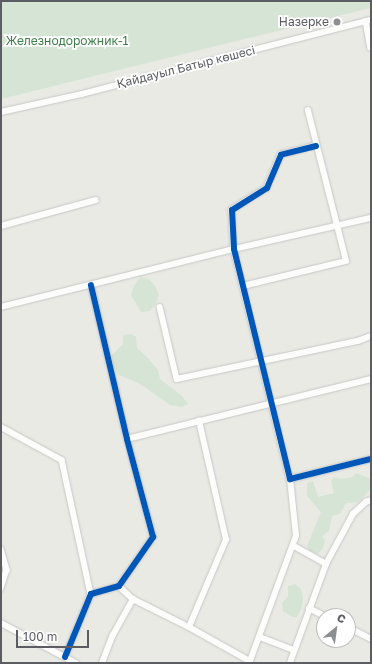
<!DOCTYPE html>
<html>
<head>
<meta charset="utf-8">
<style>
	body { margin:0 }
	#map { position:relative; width:372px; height:664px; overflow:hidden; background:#eaeae5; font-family:"Golos Text",sans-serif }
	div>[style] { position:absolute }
	.green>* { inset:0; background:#d5e4d4 }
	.roads { filter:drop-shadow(0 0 1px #c6c6c6) drop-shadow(0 0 1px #c6c6c6) }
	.minor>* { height:5.5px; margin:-2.75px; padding:0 2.75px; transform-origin:2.75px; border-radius:2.75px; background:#fcfcfb }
	.cycleway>* { height:6px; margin:-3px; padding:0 3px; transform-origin:3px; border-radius:3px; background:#0057b8 }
	.dots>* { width:11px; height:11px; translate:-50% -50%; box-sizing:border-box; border:2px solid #fff; border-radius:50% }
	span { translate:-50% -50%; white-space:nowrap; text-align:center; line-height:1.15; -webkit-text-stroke:3.5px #fff; paint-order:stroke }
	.poi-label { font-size:12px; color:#5b5d62 }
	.right { translate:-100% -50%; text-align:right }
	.park-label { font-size:12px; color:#3f7d4a }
	.street-label { font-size:12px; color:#5b5d62 }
	.frame { position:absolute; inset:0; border:2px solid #5b5d62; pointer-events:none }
	.north { position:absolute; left:316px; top:608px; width:40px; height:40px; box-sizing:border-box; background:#fff; border:1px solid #bdbec0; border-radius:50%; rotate:29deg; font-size:11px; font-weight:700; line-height:16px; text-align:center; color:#5b5d62 }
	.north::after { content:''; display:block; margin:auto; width:14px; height:18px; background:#8d8e90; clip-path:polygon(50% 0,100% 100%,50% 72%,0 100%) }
	.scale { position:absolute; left:16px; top:630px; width:73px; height:18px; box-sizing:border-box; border:2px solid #5b5d62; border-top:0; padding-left:5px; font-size:12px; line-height:14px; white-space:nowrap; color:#5b5d62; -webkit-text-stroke:3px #fff; paint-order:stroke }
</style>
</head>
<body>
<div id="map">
	<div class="green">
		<i style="clip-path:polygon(1px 1px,371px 1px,371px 8px,1px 99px)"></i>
		<i style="clip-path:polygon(140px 277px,149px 279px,155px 286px,159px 295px,156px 303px,150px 311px,141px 312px,131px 295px,134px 286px)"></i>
		<i style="clip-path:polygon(132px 334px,136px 337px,137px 348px,147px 357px,158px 370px,160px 379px,182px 396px,188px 404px,182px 407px,170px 405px,140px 384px,119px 375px,112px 365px,112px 355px,123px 344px,123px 335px)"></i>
		<i style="clip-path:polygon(356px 473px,371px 479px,371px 489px,358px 502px,346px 503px,340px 514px,332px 516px,329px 531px,322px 536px,325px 541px,323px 548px,318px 554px,310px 551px,307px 546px,321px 512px,307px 496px,307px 483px,313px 481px,318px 497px,334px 493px,331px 481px,334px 477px,341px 479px,353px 477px)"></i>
		<i style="clip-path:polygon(295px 584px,301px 589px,303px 599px,301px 610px,297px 617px,292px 617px,283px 611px,282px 603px,288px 596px,288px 586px)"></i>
	</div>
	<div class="roads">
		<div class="minor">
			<i style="left:366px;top:21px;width:27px;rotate:80deg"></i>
			<i style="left:1px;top:112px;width:83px;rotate:-12.5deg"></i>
			<i style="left:82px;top:94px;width:298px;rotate:-14.4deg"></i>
			<i style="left:316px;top:146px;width:36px;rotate:166deg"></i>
			<i style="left:281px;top:155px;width:36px;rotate:113deg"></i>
			<i style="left:267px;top:188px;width:41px;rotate:147.8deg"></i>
			<i style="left:232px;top:210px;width:39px;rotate:87deg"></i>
			<i style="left:234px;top:249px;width:237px;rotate:76.3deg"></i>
			<i style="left:290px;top:479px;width:83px;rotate:-13.9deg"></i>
			<i style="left:1px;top:226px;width:98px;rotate:-15.3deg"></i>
			<i style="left:243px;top:286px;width:106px;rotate:-13.6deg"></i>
			<i style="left:346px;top:261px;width:155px;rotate:-104.2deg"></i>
			<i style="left:1px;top:307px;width:240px;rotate:-14deg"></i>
			<i style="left:234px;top:249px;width:140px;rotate:-12.8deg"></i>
			<i style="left:160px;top:307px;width:74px;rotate:76.7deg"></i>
			<i style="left:177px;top:379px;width:185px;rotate:-11.9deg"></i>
			<i style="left:358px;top:341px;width:14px;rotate:-21deg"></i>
			<i style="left:1px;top:427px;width:69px;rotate:28.4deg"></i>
			<i style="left:62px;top:460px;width:137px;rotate:77.8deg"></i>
			<i style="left:127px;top:439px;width:251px;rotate:-13.8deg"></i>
			<i style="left:294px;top:546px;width:37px;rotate:29deg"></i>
			<i style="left:1px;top:549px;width:22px;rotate:74deg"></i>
			<i style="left:7px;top:570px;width:20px;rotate:108deg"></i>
			<i style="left:119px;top:586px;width:19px;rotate:43deg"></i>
			<i style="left:309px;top:608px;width:18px;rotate:27deg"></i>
			<i style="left:1px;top:623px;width:85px;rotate:28.1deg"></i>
			<i style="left:189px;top:627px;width:70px;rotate:29.1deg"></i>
			<i style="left:250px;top:661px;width:133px;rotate:-69.8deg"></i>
			<i style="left:296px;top:536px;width:57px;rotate:-96deg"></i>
			<i style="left:348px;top:627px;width:25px;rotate:27deg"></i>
			<i style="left:260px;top:637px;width:36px;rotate:21deg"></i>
			<i style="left:65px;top:657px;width:68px;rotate:-67.6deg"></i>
			<i style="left:91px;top:594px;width:29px;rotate:-16deg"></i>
			<i style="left:119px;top:586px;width:60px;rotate:-55.2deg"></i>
			<i style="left:153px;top:537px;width:101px;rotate:-104.9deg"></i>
			<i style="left:127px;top:439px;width:158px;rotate:-103.2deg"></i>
			<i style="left:102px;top:663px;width:30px;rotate:-69deg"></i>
			<i style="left:113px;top:635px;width:41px;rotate:-60.9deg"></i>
			<i style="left:133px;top:599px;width:63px;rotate:26.6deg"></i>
			<i style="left:189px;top:627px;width:95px;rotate:-67deg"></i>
			<i style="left:226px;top:540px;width:122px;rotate:-102.8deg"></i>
			<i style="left:290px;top:663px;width:105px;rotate:-70deg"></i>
			<i style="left:326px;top:564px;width:57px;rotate:-61.6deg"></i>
			<i style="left:353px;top:514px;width:18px;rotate:-43deg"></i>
			<i style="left:366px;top:502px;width:5px;rotate:-22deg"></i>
		</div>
	</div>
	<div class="cycleway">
		<i style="left:316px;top:146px;width:36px;rotate:166deg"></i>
		<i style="left:281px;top:155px;width:36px;rotate:113deg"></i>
		<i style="left:267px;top:188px;width:41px;rotate:147.8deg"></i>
		<i style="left:232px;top:210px;width:39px;rotate:87deg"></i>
		<i style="left:234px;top:249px;width:237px;rotate:76.3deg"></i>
		<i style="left:290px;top:479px;width:83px;rotate:-13.9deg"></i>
		<i style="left:65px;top:657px;width:68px;rotate:-67.6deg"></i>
		<i style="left:91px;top:594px;width:29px;rotate:-16deg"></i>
		<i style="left:119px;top:586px;width:60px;rotate:-55.2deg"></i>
		<i style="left:153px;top:537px;width:101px;rotate:-104.9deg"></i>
		<i style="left:127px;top:439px;width:158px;rotate:-103.2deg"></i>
	</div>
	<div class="dots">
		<i style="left:337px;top:22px;background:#8d8e90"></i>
	</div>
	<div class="poi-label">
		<span class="right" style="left:329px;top:22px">Назерке</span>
	</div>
	<div class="park-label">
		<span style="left:67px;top:41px">Железнодорожник-1</span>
	</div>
	<div class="street-label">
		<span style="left:186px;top:67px;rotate:-14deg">Қайдауыл Батыр көшесі</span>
	</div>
	<div class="frame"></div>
	<div class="north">С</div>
	<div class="scale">100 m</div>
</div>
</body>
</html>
